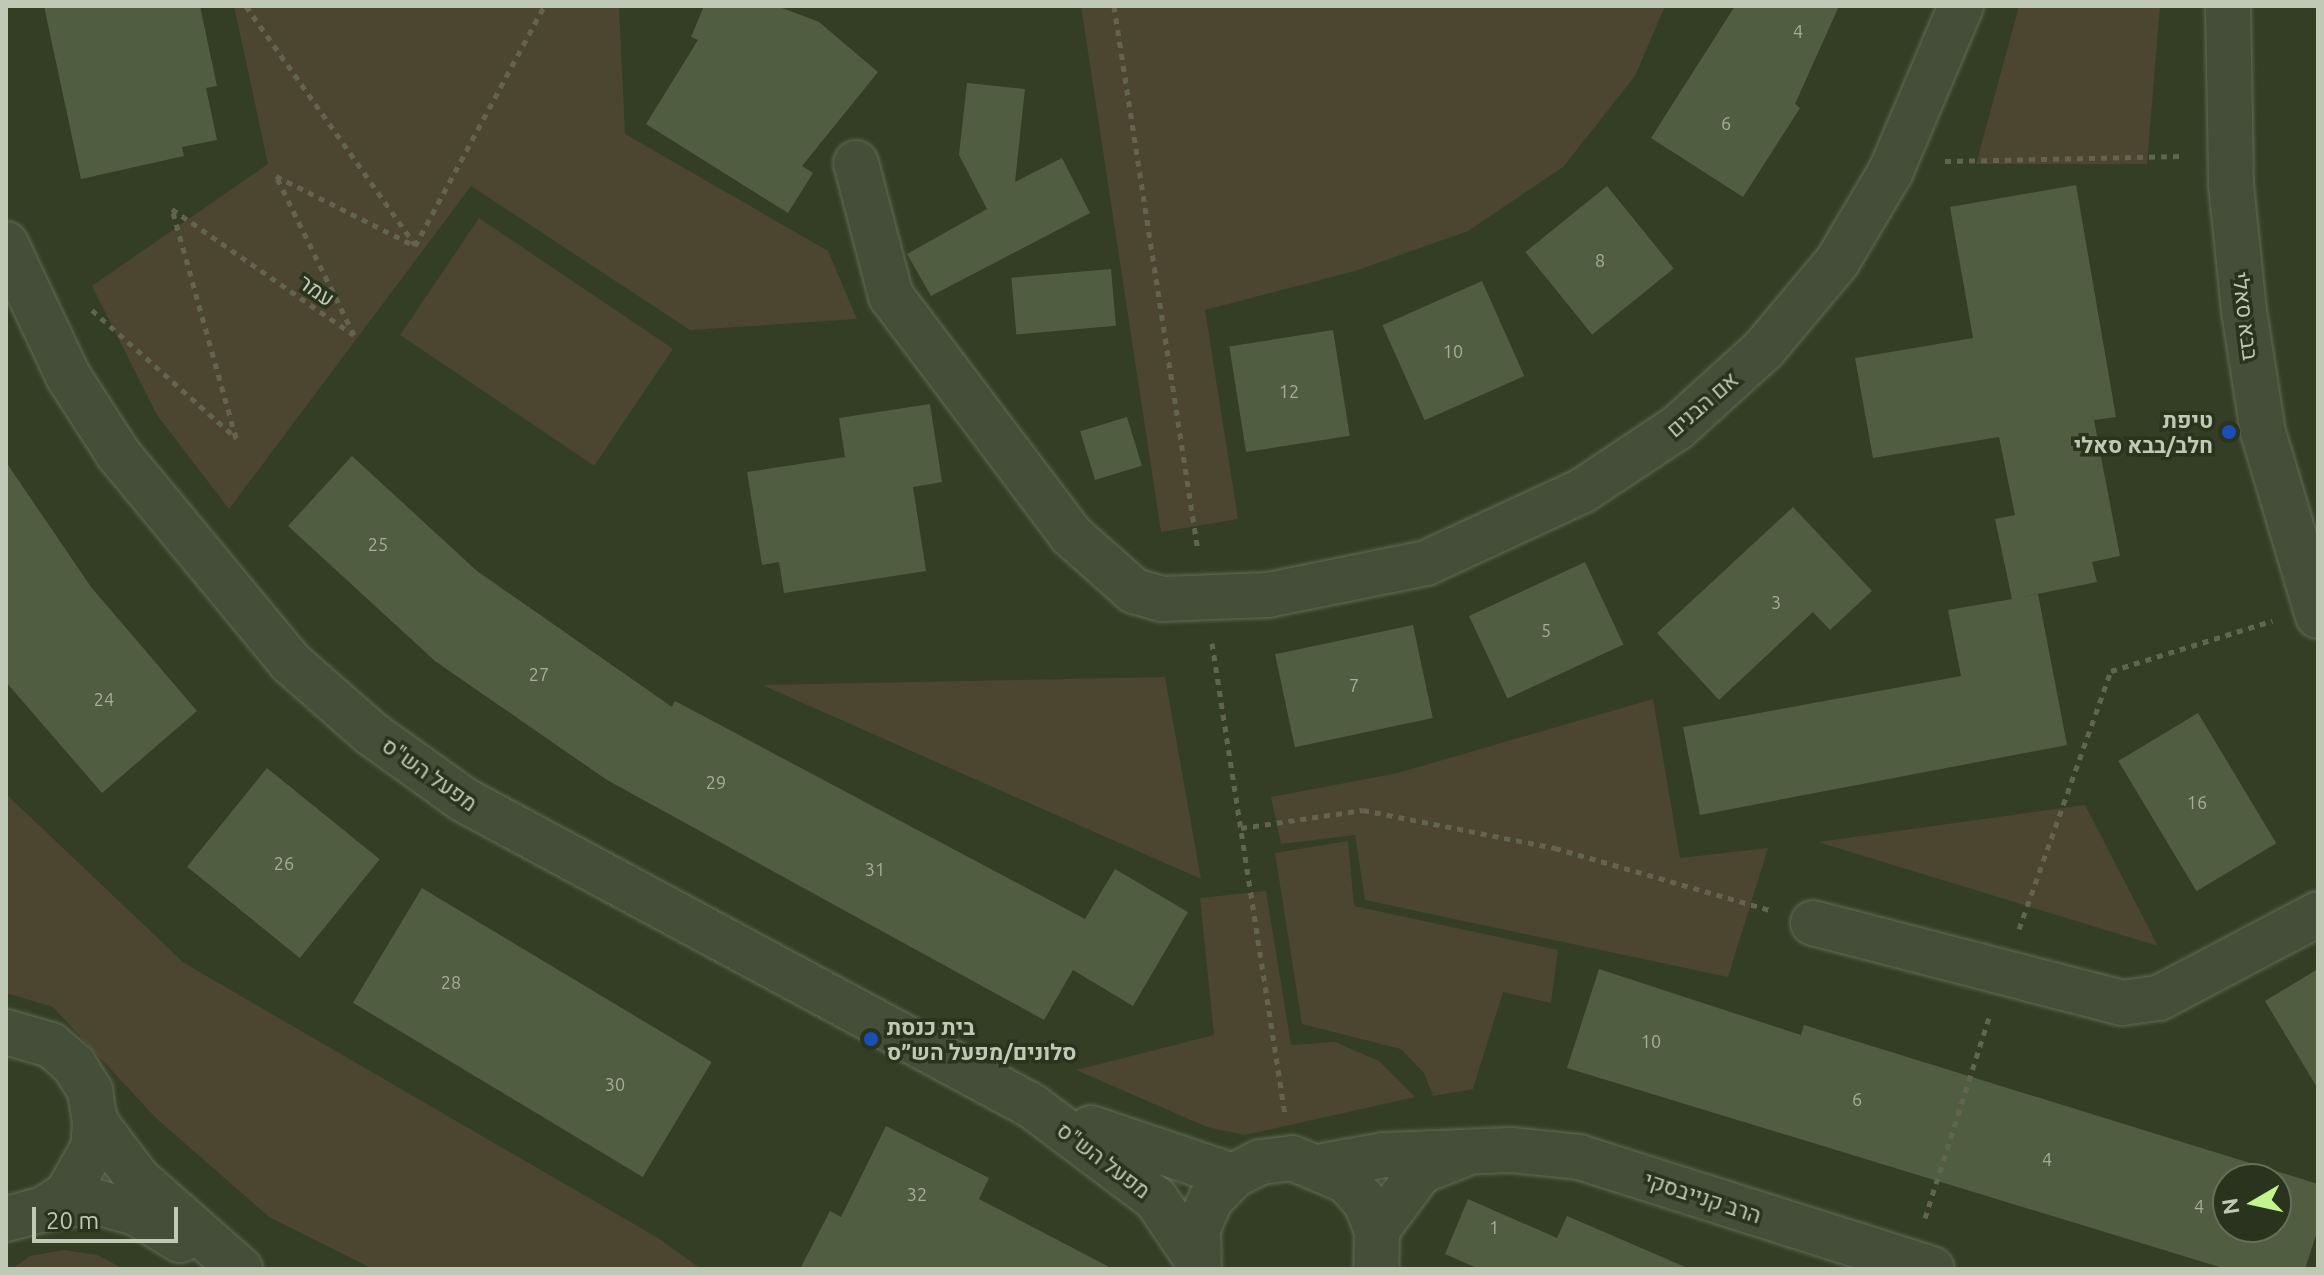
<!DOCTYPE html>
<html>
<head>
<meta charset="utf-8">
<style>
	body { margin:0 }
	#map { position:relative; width:2324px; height:1275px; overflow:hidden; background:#333e25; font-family:Ubuntu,Heebo,sans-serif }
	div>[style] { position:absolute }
	.green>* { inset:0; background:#4c4631; transform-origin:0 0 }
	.building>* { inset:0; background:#515d41; transform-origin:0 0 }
	.path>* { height:5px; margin-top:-2.5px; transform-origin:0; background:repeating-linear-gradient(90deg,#63644e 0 6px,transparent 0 12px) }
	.roads { filter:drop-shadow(0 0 2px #626c57) drop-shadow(0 0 2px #626c57) }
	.minor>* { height:44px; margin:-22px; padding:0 22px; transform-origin:22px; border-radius:22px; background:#444e39 }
	.dots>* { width:22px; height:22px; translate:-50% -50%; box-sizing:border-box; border:4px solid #29331e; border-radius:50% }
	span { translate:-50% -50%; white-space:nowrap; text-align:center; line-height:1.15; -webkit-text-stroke:7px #29331e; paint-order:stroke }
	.number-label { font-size:18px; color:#a4ae98 }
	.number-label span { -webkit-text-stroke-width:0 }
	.street-label { font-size:22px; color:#bfc9b5 }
	.poi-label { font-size:22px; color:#bfc9b5; font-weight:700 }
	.right { translate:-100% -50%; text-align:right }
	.left { translate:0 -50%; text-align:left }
	.frame { position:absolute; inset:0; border:8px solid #bfc9b5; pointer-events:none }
	.north { position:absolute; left:2212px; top:1163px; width:80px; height:80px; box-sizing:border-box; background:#29331e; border:2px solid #656f5a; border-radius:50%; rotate:261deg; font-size:22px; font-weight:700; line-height:32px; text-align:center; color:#bfc9b5 }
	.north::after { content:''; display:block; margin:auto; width:28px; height:36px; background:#c2f58e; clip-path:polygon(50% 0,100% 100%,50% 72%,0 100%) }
	.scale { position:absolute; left:32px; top:1207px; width:146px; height:36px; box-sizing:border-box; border:4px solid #bfc9b5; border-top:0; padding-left:10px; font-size:24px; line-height:28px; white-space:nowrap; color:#bfc9b5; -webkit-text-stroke:6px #29331e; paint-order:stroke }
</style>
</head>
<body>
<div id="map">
	<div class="green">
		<i style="clip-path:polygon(234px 6px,619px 6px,625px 134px,828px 251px,857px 319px,690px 330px,471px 186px,229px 509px,157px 415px,92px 286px,268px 164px)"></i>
		<i style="clip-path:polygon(1081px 6px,1665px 6px,1635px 76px,1563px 167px,1468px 231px,1355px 271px,1205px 310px,1238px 519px,1161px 532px)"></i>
		<i style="clip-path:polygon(2019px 6px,2160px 6px,2147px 164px,1976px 164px)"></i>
		<i style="left:479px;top:218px;width:234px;height:141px;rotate:34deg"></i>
		<i style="clip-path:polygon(1165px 677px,1201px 879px,762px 685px)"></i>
		<i style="clip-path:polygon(1653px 699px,1680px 858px,1768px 848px,1728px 977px,1365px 900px,1355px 835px,1281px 844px,1271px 797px,1398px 773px)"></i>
		<i style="clip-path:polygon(6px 794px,184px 963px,658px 1238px,701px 1269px,373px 1269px,269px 1217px,156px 1118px,53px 1007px,6px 993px)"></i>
		<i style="clip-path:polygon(2085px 805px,2158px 946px,1818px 842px)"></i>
		<i style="clip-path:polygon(1348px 841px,1354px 906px,1558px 950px,1551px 1003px,1503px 992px,1473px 1089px,1433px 1096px,1424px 1073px,1401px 1049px,1302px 1024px,1275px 853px)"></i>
		<i style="clip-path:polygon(1266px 891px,1291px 1045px,1335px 1042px,1379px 1061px,1415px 1097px,1245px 1135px,1207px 1127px,1076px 1070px,1214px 1035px,1200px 898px)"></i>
		<i style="clip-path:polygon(64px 1250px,97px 1255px,124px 1269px,12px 1269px,30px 1256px)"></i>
	</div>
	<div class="building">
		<i style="clip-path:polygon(44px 6px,200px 6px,217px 86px,206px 88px,217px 140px,182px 147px,184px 156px,81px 179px)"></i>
		<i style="clip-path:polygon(704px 6px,777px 6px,819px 22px,878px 72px,802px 166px,813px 173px,788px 213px,646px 124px,698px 40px,691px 37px)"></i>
		<i style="clip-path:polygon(1735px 6px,1839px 6px,1795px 104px,1800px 108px,1743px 197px,1651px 138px)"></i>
		<i style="clip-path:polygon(967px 83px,1025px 89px,1015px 182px,1062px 158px,1090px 213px,931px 296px,907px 254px,987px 209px,959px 155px)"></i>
		<i style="clip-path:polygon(2076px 185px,2116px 417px,2094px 420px,2120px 556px,2092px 562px,2097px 582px,2017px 598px,2038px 594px,2067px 745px,1700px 815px,1683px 727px,1961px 676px,1948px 610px,2012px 599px,1995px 519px,2015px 515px,1999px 437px,1873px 458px,1855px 358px,1973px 338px,1950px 207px)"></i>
		<i style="left:1607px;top:186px;width:106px;height:105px;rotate:51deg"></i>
		<i style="left:1111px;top:269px;width:57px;height:100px;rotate:85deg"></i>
		<i style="left:1482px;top:281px;width:104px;height:109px;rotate:66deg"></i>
		<i style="left:1333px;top:330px;width:107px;height:105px;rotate:81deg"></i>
		<i style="clip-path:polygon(930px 404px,942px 482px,913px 487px,926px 571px,784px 593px,779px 562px,762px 565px,747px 472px,845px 457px,839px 418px)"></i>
		<i style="left:1127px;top:417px;width:51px;height:49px;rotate:73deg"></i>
		<i style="clip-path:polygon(352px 456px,477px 571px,672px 707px,675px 701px,1085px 919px,1115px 869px,1188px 912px,1133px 1006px,1073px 970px,1044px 1020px,607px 780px,435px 661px,288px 526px)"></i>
		<i style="clip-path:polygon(6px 462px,91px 587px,197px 711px,102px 793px,6px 682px)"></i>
		<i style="clip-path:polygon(1793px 507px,1872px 591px,1830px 630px,1813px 612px,1719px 700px,1657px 633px)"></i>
		<i style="left:1585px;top:562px;width:91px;height:128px;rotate:65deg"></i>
		<i style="left:1413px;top:625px;width:95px;height:141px;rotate:78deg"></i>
		<i style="left:2198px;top:713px;width:152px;height:93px;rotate:59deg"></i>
		<i style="left:267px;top:768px;width:145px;height:127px;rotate:39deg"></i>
		<i style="left:422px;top:888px;width:338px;height:134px;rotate:31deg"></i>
		<i style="clip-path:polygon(evenodd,1599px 969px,1801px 1035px,1804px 1025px,2318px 1184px,2318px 1229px,2305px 1269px,2226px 1269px,1567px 1068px,1599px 969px,2228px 1179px,2276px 1179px,2276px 1227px,2228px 1227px,2228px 1179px)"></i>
		<i style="clip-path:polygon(2318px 969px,2318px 1089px,2265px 1001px)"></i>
		<i style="clip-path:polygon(886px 1126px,989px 1178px,979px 1199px,1113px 1269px,800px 1269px,830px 1211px,841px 1217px)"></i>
		<i style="clip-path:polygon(1468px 1199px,1557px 1238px,1567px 1216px,1690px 1269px,1479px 1269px,1445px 1254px)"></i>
	</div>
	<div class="path">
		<i style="left:246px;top:6px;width:293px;rotate:54.7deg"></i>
		<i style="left:1114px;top:6px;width:551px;rotate:81.24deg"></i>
		<i style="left:1945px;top:161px;width:237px;rotate:-1.2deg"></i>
		<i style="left:415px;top:246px;width:272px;rotate:-61.7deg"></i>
		<i style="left:92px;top:310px;width:193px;rotate:41.6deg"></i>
		<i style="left:236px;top:438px;width:238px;rotate:-105.6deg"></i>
		<i style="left:172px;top:209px;width:221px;rotate:34.7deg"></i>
		<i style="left:354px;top:335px;width:177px;rotate:-116.1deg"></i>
		<i style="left:276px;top:176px;width:156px;rotate:26.7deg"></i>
		<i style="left:1212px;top:643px;width:475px;rotate:81.2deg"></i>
		<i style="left:1241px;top:828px;width:123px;rotate:-8.4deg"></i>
		<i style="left:1363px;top:810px;width:196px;rotate:11.2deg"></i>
		<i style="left:1555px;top:848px;width:224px;rotate:16.1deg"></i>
		<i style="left:2019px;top:929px;width:274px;rotate:-70.4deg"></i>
		<i style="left:2111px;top:671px;width:169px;rotate:-17.3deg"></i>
		<i style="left:1925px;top:1218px;width:210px;rotate:-72.3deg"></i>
	</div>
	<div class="roads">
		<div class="minor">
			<i style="left:2228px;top:6px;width:179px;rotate:89deg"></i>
			<i style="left:2231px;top:185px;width:127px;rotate:84.1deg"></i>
			<i style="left:2244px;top:311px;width:122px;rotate:81.1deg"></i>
			<i style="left:2263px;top:432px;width:192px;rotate:73.4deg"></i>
			<i style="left:856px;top:163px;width:138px;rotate:75.3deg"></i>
			<i style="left:891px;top:296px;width:299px;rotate:53deg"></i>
			<i style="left:1071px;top:535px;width:84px;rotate:41.6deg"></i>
			<i style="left:1134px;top:591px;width:29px;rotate:16deg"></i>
			<i style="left:1162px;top:599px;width:106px;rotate:-2.2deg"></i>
			<i style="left:1268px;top:595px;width:161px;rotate:-11.4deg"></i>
			<i style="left:1426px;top:563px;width:172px;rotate:-24.8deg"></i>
			<i style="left:1582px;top:491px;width:114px;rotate:-33.6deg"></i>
			<i style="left:1677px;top:428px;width:118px;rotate:-42.2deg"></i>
			<i style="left:1764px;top:349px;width:114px;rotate:-50deg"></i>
			<i style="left:1837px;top:262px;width:106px;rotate:-59.3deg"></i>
			<i style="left:1891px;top:171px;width:179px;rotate:-67deg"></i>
			<i style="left:6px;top:244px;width:146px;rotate:64.8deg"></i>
			<i style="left:68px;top:376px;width:94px;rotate:57.2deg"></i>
			<i style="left:119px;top:455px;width:268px;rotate:50.4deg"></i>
			<i style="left:290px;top:662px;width:109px;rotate:41.3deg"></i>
			<i style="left:372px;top:734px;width:113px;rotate:35.7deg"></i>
			<i style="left:464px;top:800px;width:645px;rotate:28.31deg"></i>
			<i style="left:1032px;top:1106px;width:155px;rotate:36.9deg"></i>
			<i style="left:1156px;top:1199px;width:73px;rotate:56.1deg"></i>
			<i style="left:1813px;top:923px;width:319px;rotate:14.5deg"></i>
			<i style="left:2122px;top:1003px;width:37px;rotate:-8deg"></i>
			<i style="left:2159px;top:998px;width:180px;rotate:-27.8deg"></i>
			<i style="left:6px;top:1032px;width:47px;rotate:16.1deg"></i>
			<i style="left:51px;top:1045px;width:30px;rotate:41deg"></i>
			<i style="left:74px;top:1065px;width:31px;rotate:58deg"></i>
			<i style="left:90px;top:1091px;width:31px;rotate:81deg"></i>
			<i style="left:95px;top:1122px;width:26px;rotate:94deg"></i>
			<i style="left:93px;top:1148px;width:53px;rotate:119.5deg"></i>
			<i style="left:67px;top:1194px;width:27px;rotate:147deg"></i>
			<i style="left:44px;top:1209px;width:39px;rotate:165deg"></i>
			<i style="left:95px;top:1122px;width:71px;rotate:53deg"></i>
			<i style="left:138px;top:1179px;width:136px;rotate:41.4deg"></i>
			<i style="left:1091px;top:1128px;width:150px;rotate:18.7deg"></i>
			<i style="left:1323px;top:1166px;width:62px;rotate:-10.2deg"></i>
			<i style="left:1384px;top:1155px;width:127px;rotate:-2.3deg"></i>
			<i style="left:1511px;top:1150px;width:68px;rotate:5.9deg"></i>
			<i style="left:1579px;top:1157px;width:370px;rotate:17.6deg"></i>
			<i style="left:44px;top:1209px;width:50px;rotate:-9.3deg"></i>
			<i style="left:93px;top:1201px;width:45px;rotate:15.6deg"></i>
			<i style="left:136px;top:1213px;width:52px;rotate:31.5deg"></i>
			<i style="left:1377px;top:1230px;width:74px;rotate:-53.3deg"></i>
			<i style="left:1421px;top:1171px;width:42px;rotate:-21deg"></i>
			<i style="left:1199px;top:1269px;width:41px;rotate:-91.4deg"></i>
			<i style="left:1198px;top:1228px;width:32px;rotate:-66deg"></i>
			<i style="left:1211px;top:1199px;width:32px;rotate:-46deg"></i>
			<i style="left:1233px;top:1176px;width:31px;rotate:-27deg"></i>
			<i style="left:1261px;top:1162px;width:31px;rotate:-7deg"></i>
			<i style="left:1292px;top:1158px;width:60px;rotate:22.7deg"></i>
			<i style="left:1347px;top:1181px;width:29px;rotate:49deg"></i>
			<i style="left:1366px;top:1203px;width:29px;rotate:68deg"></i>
			<i style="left:1377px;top:1230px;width:39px;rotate:91deg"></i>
		</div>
	</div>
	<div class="dots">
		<i style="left:2229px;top:432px;background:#1a4fb4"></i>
		<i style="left:871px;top:1039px;background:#1a4fb4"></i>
	</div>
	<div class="number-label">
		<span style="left:1798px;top:31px">4</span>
		<span style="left:1726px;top:123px">6</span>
		<span style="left:1600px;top:260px">8</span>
		<span style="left:1453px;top:351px">10</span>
		<span style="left:1289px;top:391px">12</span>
		<span style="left:378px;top:544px">25</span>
		<span style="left:1776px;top:602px">3</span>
		<span style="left:1546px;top:630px">5</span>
		<span style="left:539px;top:674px">27</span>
		<span style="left:1354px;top:685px">7</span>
		<span style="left:104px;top:699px">24</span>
		<span style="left:716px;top:782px">29</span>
		<span style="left:2197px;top:802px">16</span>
		<span style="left:284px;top:863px">26</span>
		<span style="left:875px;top:869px">31</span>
		<span style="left:451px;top:982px">28</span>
		<span style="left:1651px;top:1041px">10</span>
		<span style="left:615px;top:1084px">30</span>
		<span style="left:1857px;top:1099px">6</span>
		<span style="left:2047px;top:1159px">4</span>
		<span style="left:917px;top:1194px">32</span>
		<span style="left:2199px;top:1206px">4</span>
		<span style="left:1494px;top:1227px">1</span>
	</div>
	<div class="street-label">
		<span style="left:317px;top:290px;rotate:35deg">עמר</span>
		<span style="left:2246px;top:316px;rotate:83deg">בבא סאלי</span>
		<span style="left:1702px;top:404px;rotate:-41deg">אם הבנים</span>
		<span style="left:430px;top:774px;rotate:35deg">מפעל הש"ס</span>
		<span style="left:1104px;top:1160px;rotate:37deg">מפעל הש"ס</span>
		<span style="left:1703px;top:1197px;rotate:18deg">הרב קנייבסקי</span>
	</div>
	<div class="poi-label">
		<span class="right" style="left:2213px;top:432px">טיפת<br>חלב/בבא סאלי</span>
		<span class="left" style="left:887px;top:1039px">בית כנסת<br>סלונים/מפעל הש״ס</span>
	</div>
	<div class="frame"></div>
	<div class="north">N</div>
	<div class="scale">20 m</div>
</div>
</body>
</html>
